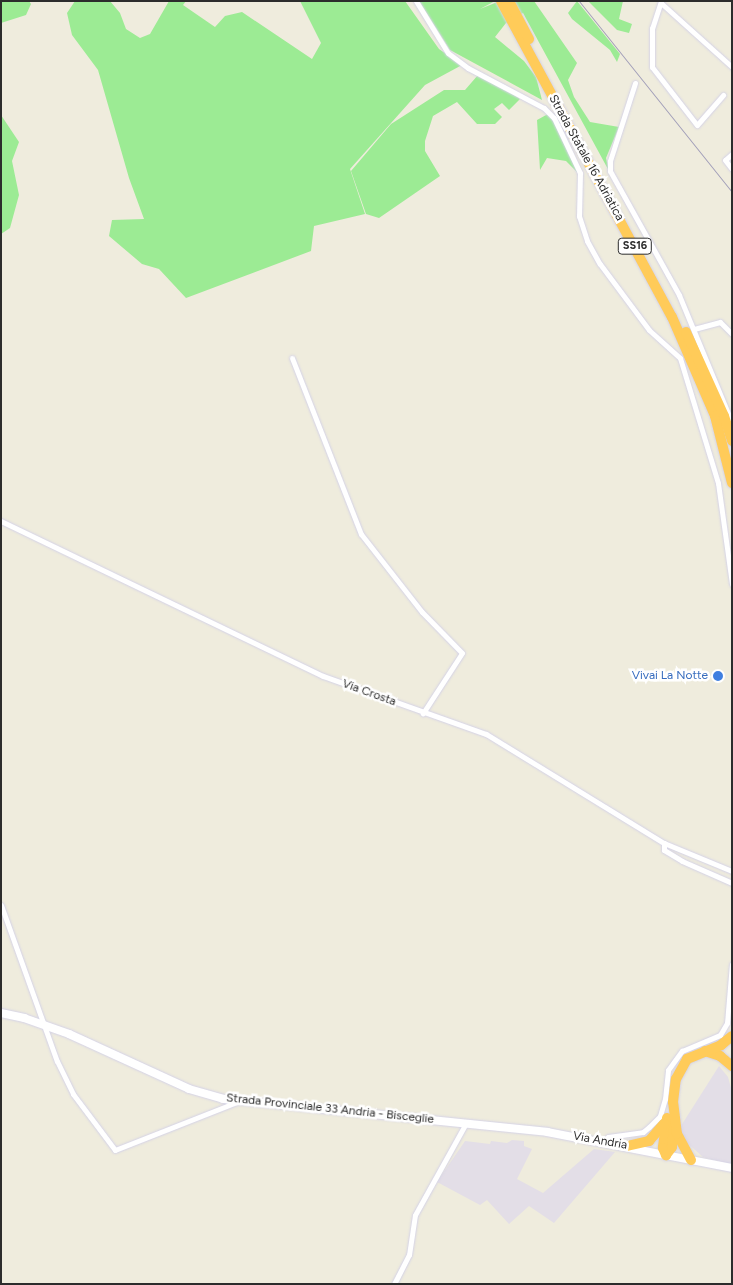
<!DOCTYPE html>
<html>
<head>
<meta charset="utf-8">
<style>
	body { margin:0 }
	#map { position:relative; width:733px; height:1285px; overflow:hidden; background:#efecdd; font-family:Figtree,sans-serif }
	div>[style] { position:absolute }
	.industrial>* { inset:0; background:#e3dee7 }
	.green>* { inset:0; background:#9ceb94 }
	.roads { filter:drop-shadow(0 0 1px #d4d2e6) drop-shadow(0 0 1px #d4d2e6) }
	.street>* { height:5px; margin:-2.5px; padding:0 2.5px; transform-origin:2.5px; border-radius:2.5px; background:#fff }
	.secondary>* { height:8px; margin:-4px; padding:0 4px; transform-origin:4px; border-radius:4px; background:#fff }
	.highway>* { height:10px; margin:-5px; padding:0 5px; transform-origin:5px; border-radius:5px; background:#ffcb59 }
	.rail>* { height:1px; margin:-0.5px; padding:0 0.5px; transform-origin:0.5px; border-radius:0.5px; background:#a29fb9 }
	.dots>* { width:14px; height:14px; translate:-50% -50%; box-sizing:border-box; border:2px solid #fff; border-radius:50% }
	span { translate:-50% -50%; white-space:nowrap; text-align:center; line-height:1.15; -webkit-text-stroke:5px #fff; paint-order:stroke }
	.shield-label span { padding:1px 4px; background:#fff; border:1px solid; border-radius:4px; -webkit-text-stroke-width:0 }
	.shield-label { font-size:11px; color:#2c2c2c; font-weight:700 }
	.street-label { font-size:12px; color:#2c2c2c }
	.shop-label { font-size:12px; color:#366cbe }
	.right { translate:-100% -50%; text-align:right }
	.frame { position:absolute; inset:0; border:2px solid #2c2c2c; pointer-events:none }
</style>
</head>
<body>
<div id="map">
	<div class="industrial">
		<i style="clip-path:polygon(719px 1066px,728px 1077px,731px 1088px,731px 1164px,703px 1157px,685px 1141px,679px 1129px)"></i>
		<i style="clip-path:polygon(512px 1140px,524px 1141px,524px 1146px,532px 1149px,517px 1179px,543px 1193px,594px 1149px,615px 1152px,554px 1223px,529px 1206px,509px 1224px,487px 1200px,480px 1205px,437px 1182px,465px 1141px,490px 1144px,491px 1141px,507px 1143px)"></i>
	</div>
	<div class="green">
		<i style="clip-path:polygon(1px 1px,29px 1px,31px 4px,26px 15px,1px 23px)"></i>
		<i style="clip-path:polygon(75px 1px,110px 1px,120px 13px,126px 29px,140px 38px,150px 34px,169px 1px,186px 1px,183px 5px,215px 27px,225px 16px,242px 12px,312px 59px,321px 43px,300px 1px,405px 1px,439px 49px,462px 65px,425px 85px,350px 169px,365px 214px,314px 226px,311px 251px,186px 298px,159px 269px,142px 264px,109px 236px,112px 220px,144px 219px,129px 178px,98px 70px,72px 35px,67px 13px)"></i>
		<i style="clip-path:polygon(419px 1px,495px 1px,480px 9px,500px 1px,534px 1px,577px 63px,568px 80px,574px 97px,590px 122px,619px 127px,606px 158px,609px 171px,523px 13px,506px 23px,495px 37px,524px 61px,536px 77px,542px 100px,450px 50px)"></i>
		<i style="clip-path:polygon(577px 1px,620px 54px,617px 62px,610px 50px,572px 19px,568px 13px)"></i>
		<i style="clip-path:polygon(588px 1px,623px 1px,619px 19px,632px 24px,629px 33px,617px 30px)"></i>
		<i style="clip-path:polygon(478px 75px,489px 77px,520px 99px,509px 110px,502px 103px,494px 109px,502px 117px,495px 124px,477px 124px,457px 102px,433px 116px,425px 141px,425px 151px,440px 176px,379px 218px,366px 214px,351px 171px,391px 124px,444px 90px,465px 90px)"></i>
		<i style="clip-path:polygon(548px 114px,554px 119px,578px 173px,566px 161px,547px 158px,540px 170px,537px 120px)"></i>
		<i style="clip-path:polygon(1px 115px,19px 142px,12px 161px,19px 195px,10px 228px,1px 234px)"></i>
	</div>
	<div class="roads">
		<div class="street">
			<i style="left:416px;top:1px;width:61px;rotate:58.4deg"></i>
			<i style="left:448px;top:53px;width:25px;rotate:37deg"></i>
			<i style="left:468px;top:68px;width:86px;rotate:27.8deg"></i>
			<i style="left:544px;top:108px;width:14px;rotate:45deg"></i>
			<i style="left:554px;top:118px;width:61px;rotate:64.7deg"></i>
			<i style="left:580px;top:173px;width:43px;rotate:91.3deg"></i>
			<i style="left:579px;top:216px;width:26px;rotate:72deg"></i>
			<i style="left:587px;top:241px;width:26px;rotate:61deg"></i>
			<i style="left:600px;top:264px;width:82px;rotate:53.4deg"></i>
			<i style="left:649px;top:330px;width:42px;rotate:42.1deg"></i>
			<i style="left:680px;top:358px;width:131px;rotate:73.1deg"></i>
			<i style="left:718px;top:483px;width:102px;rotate:82.1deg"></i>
			<i style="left:661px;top:1px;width:28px;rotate:108deg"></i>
			<i style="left:652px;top:28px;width:39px;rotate:90deg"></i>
			<i style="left:652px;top:67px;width:73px;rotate:52.2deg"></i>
			<i style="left:697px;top:125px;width:40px;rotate:-49deg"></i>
			<i style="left:661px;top:3px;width:96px;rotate:42deg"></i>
			<i style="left:635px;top:83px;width:82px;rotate:107.8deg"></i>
			<i style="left:610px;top:161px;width:10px;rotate:90deg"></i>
			<i style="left:610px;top:171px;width:142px;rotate:60.9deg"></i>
			<i style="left:679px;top:295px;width:139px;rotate:67.5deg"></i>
			<i style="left:732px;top:154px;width:9px;rotate:139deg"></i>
			<i style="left:725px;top:160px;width:11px;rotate:52deg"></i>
			<i style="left:694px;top:329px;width:27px;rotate:-15deg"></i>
			<i style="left:720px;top:322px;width:17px;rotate:45deg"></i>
			<i style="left:292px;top:358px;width:189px;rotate:68.6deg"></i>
			<i style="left:361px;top:534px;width:99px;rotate:52deg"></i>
			<i style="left:422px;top:612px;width:57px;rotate:45.7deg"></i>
			<i style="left:462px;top:653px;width:72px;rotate:123deg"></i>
			<i style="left:1px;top:521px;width:357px;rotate:25.7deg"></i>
			<i style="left:323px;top:676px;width:173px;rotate:19.6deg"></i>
			<i style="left:486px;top:734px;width:209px;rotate:31.5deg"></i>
			<i style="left:664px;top:843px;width:74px;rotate:22.4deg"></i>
			<i style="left:664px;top:843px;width:7px;rotate:90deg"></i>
			<i style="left:664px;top:850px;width:21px;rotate:31deg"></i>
			<i style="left:682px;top:861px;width:55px;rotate:23.7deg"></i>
			<i style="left:1px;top:905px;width:166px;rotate:70.3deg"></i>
			<i style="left:57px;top:1061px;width:37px;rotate:64deg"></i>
			<i style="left:73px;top:1094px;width:70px;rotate:53.1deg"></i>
			<i style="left:115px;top:1150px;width:131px;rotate:-21.5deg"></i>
			<i style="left:604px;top:1142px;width:6px;rotate:-51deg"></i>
			<i style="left:608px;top:1137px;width:35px;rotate:-8deg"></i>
			<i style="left:643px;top:1132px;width:8px;rotate:-40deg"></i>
			<i style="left:649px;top:1127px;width:16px;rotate:-45deg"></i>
			<i style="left:660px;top:1116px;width:18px;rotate:-74deg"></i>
			<i style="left:665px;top:1099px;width:29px;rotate:-84deg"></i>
			<i style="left:668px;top:1070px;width:24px;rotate:-54deg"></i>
			<i style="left:682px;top:1051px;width:41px;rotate:-22.8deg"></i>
			<i style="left:720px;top:1035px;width:14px;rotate:-60deg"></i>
			<i style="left:727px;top:1023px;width:59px;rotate:-85.2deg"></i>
			<i style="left:394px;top:1284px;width:33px;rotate:-63deg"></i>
			<i style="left:409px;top:1255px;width:40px;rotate:-81.5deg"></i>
			<i style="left:415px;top:1215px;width:105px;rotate:-61deg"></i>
		</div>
		<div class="secondary">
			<i style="left:1px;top:1013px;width:24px;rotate:12deg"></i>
			<i style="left:24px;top:1018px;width:48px;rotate:19.6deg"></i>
			<i style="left:69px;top:1034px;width:132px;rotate:24.6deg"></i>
			<i style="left:189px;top:1089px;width:35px;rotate:16deg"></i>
			<i style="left:223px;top:1099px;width:326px;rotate:5.8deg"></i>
			<i style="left:547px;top:1132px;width:188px;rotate:11deg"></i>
		</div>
		<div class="highway">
			<i style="left:501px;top:1px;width:359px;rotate:61.6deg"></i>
			<i style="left:672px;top:317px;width:108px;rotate:66.5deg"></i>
			<i style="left:715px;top:416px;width:69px;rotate:75.8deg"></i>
			<i style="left:509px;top:1px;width:43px;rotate:62.2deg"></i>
			<i style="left:686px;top:332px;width:92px;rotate:65.7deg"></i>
			<i style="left:724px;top:416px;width:26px;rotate:72deg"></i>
			<i style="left:705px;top:1051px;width:16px;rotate:18deg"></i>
			<i style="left:720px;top:1056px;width:16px;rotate:40deg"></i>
			<i style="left:667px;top:1118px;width:30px;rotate:98deg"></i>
			<i style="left:663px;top:1148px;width:8px;rotate:67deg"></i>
			<i style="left:666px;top:1155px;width:10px;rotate:-53deg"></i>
			<i style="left:672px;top:1147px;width:18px;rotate:-84deg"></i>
			<i style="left:627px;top:1146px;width:23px;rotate:-13deg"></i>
			<i style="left:649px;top:1141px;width:23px;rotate:-49deg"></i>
			<i style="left:691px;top:1160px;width:30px;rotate:-118deg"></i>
			<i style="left:677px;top:1134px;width:32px;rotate:-97deg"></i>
			<i style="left:673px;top:1102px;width:23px;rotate:-83deg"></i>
			<i style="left:676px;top:1079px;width:23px;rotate:-61deg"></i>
			<i style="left:687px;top:1059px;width:37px;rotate:-22deg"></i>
			<i style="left:721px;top:1045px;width:14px;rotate:-39deg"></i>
		</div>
	</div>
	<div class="rail">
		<i style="left:579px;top:1px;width:245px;rotate:51.3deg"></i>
	</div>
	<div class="dots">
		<i style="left:718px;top:676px;background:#3f7fe0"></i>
	</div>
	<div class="shield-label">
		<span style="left:635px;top:246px">SS16</span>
	</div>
	<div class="street-label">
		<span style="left:586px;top:158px;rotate:61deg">Strada Statale 16 Adriatica</span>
		<span style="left:369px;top:693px;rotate:20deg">Via Crosta</span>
		<span style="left:330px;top:1109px;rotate:6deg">Strada Provinciale 33 Andria - Bisceglie</span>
		<span style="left:600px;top:1141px;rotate:10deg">Via Andria</span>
	</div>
	<div class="shop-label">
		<span class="right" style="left:708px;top:676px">Vivai La Notte</span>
	</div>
	<div class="frame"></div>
</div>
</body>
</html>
